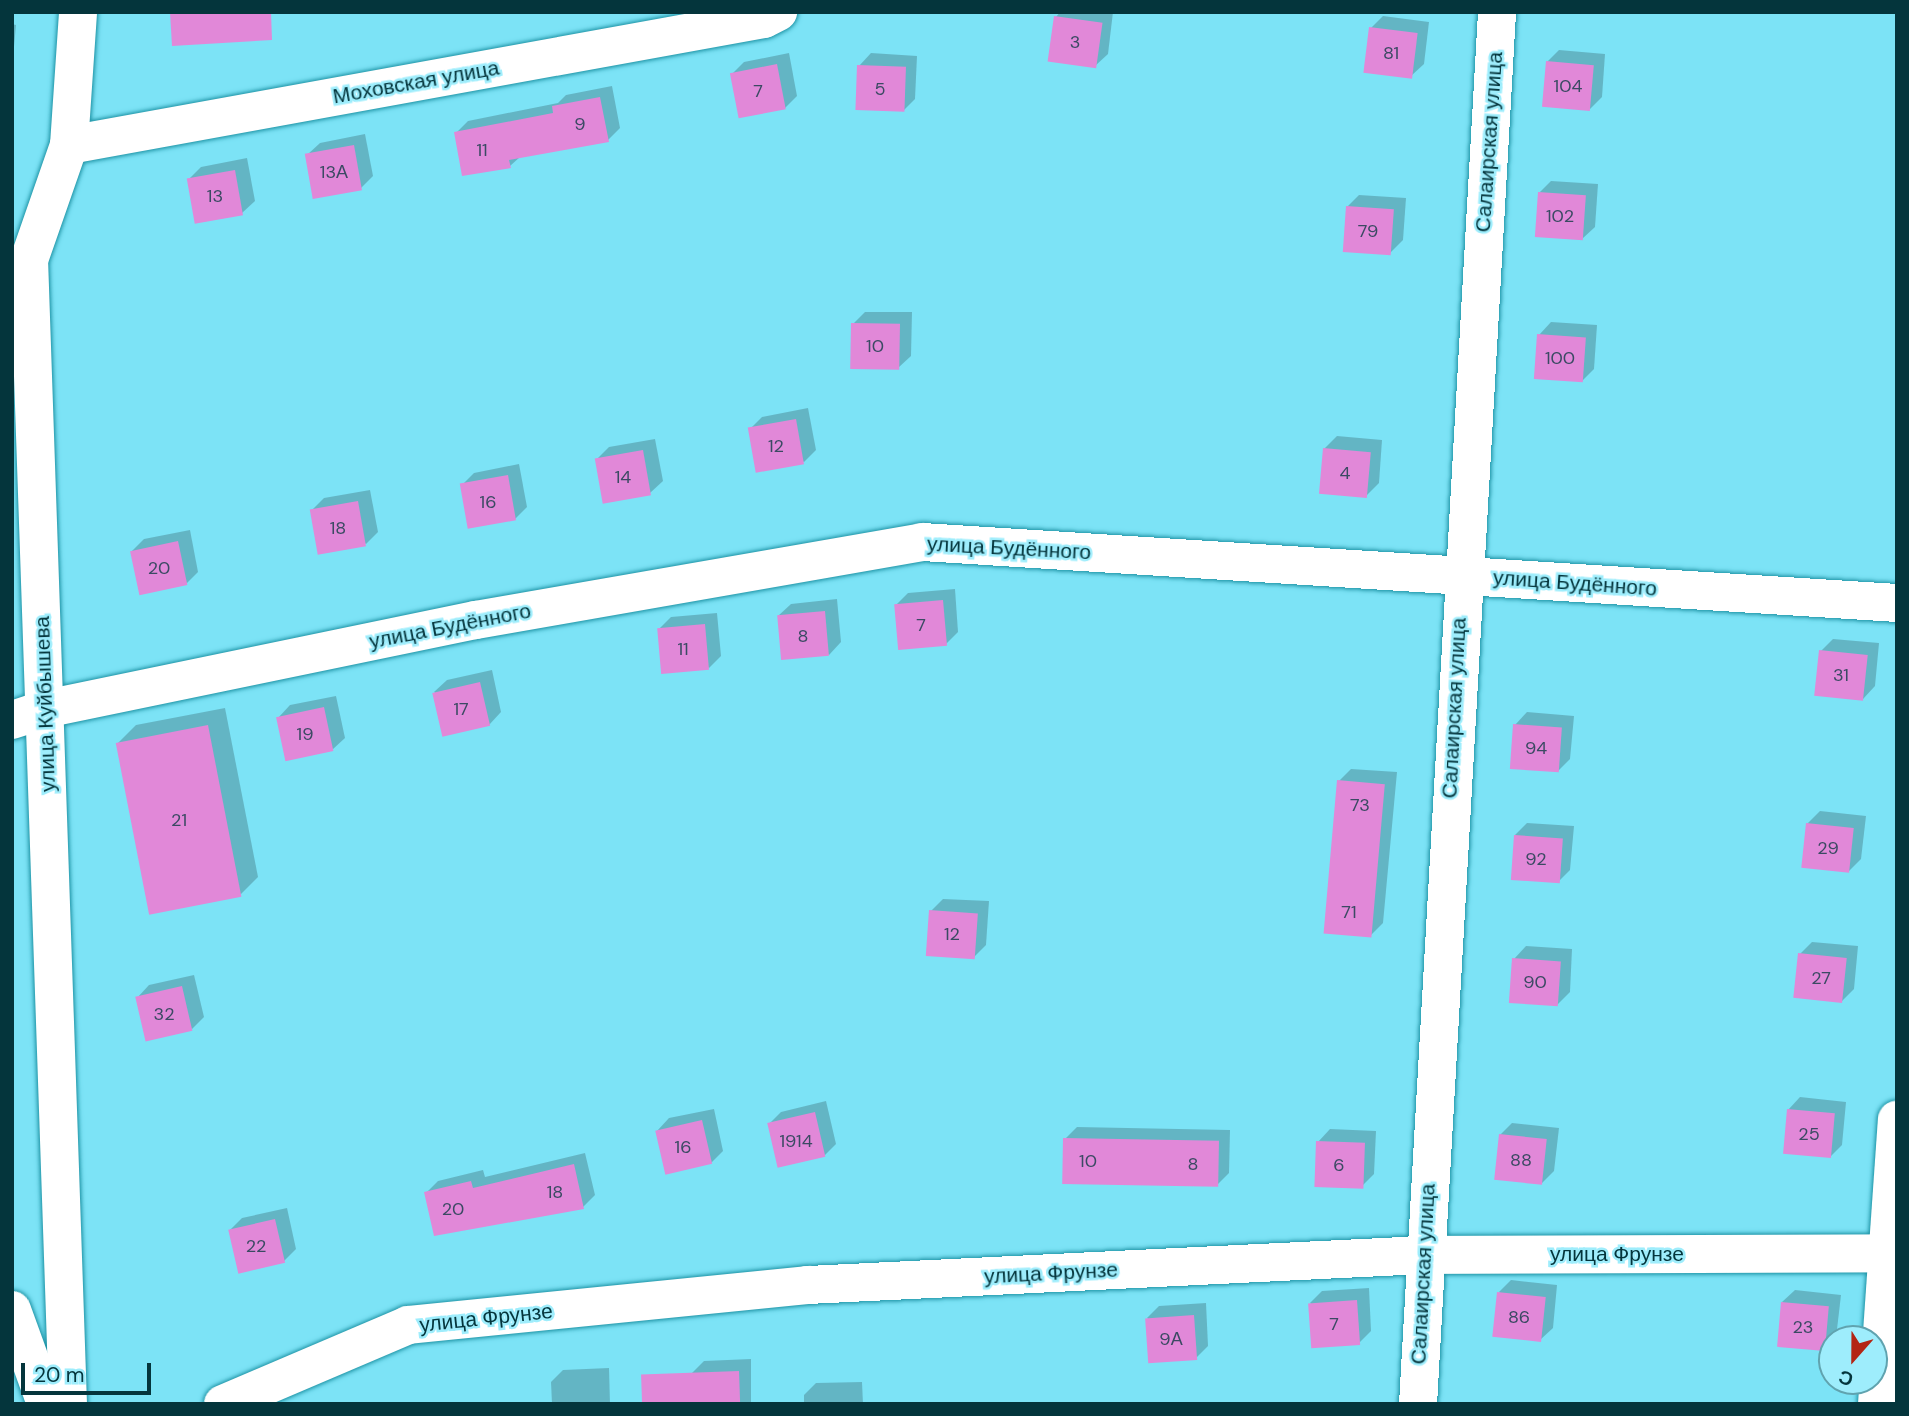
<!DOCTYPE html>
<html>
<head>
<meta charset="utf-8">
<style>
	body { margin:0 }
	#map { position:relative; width:1909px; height:1416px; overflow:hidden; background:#7ce3f6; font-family:"DM Sans",sans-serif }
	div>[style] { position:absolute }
	.shadow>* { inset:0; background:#0003 }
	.building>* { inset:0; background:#e188d8; transform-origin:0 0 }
	.roads { filter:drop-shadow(0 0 2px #1e93a5) drop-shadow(0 0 2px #1e93a5) }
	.minor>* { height:38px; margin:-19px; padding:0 19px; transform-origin:19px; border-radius:19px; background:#fff }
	span { translate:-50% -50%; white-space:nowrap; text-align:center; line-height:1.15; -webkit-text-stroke:5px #9eedfc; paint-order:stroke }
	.number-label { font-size:18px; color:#3b4a63 }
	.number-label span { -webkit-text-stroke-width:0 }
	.street-label { font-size:21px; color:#04353c }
	.frame { position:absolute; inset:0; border:14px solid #04353c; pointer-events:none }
	.north { position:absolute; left:1818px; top:1325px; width:70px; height:70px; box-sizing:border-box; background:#9eedfc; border:2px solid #60a3af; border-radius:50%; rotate:201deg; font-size:19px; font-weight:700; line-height:28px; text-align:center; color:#04353c }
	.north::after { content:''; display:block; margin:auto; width:24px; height:32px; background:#b32514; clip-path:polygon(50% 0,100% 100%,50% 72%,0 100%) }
	.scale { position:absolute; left:21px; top:1363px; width:130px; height:32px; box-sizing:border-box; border:4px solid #04353c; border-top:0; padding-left:9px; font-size:21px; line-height:24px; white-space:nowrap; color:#04353c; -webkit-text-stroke:5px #9eedfc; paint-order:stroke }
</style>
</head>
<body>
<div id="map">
	<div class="shadow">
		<i style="clip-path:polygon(1060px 12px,1113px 12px,1108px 54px,1095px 66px,1056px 17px)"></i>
		<i style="clip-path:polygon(1383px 16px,1429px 22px,1424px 64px,1411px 76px,1371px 28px)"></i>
		<i style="clip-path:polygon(12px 24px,16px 25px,12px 69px)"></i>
		<i style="clip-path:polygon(1559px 50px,1605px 54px,1602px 97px,1590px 109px,1547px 62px)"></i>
		<i style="clip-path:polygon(789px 53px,797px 96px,785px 108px,732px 74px,744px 62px)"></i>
		<i style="clip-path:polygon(871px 53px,917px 56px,915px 99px,903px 111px,859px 66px)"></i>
		<i style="clip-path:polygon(612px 86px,620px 128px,608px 140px,520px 157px,510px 166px,456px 133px,468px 121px,558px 103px,566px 95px)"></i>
		<i style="clip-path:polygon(365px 134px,373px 176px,361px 188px,307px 155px,320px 143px)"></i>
		<i style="clip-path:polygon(247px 158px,255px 201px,242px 213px,189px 179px,201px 167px)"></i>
		<i style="clip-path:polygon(1551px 181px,1598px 184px,1595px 227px,1582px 239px,1539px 193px)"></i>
		<i style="clip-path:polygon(1359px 195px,1406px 198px,1403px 240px,1390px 253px,1347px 207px)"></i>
		<i style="clip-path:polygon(865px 312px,912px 312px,911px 356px,898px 368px,853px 324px)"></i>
		<i style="clip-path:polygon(1551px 322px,1597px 325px,1594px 369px,1582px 381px,1539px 335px)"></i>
		<i style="clip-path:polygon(808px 408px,816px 450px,804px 462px,750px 429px,762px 417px)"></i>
		<i style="clip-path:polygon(1337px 436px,1382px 440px,1379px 483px,1367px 495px,1324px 449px)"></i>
		<i style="clip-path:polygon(655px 439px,663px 481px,650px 493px,597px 459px,609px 447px)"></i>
		<i style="clip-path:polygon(519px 464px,527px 507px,515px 519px,462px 485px,474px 473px)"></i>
		<i style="clip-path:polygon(370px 490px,378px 532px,366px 544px,312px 510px,324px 498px)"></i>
		<i style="clip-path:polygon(190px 530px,198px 572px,186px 584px,132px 551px,144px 539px)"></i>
		<i style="clip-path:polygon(955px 589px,958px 632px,946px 644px,896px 605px,908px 593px)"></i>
		<i style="clip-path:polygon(837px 599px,841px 642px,829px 655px,778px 616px,791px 604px)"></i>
		<i style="clip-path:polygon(717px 613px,721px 656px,709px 668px,659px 629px,671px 617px)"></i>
		<i style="clip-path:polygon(1833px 639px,1879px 643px,1875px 686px,1863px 699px,1821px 651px)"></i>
		<i style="clip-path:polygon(492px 670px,501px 712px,489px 725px,434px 692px,447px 680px)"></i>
		<i style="clip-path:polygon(336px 696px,345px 738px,332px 750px,278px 718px,290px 705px)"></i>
		<i style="clip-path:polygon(225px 708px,258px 877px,240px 895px,118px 743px,136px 725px)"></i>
		<i style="clip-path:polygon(1527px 712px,1574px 716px,1570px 759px,1558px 771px,1515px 725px)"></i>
		<i style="clip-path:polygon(1351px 769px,1397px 772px,1383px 923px,1371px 935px,1339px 781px)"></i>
		<i style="clip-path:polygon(1820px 811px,1866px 816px,1861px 859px,1849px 871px,1807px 824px)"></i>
		<i style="clip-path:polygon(1527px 823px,1574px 826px,1570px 870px,1558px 882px,1515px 835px)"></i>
		<i style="clip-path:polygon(943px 899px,989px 901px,986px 945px,974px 957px,931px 911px)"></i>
		<i style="clip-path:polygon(1812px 942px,1858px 946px,1854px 989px,1842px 1001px,1800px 954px)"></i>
		<i style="clip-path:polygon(1526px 946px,1572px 949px,1570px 992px,1557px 1005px,1514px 959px)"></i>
		<i style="clip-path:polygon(194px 975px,204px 1017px,192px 1029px,137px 998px,149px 985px)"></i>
		<i style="clip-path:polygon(1800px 1097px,1846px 1102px,1842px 1145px,1830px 1157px,1788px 1110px)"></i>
		<i style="clip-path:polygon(826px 1101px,836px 1144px,824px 1156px,769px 1124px,781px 1112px)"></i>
		<i style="clip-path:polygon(714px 1109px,723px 1151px,711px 1163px,657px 1131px,669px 1118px)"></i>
		<i style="clip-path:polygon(1512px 1123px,1559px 1128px,1554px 1171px,1542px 1183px,1500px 1135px)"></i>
		<i style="clip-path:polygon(1077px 1127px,1230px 1130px,1229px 1173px,1216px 1186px,1065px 1139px)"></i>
		<i style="clip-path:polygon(1330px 1129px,1376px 1131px,1374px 1174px,1362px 1186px,1318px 1142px)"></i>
		<i style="clip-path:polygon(585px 1153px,595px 1195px,583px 1207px,426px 1193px,438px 1181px,483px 1170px,485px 1177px)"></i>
		<i style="clip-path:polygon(287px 1208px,296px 1249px,284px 1261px,230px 1230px,242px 1218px)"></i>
		<i style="clip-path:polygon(1511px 1280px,1557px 1285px,1553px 1328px,1540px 1340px,1499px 1292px)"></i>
		<i style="clip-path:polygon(1369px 1288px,1371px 1331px,1359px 1343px,1310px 1303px,1322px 1291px)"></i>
		<i style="clip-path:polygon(1795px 1290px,1841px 1295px,1836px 1338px,1824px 1350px,1782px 1302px)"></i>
		<i style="clip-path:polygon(1206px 1303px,1208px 1346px,1196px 1358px,1147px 1318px,1159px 1306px)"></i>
		<i style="clip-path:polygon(751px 1359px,751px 1404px,693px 1404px,692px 1373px,704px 1361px)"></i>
		<i style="clip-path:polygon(609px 1368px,610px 1404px,552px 1404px,551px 1382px,563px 1370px)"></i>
		<i style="clip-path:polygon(862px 1382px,863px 1404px,804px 1404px,804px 1395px,816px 1383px)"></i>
	</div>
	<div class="building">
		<i style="clip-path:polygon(170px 12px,271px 12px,272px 40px,172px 46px)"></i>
		<i style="left:1054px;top:16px;width:49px;height:46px;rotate:8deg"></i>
		<i style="left:1369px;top:27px;width:49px;height:46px;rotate:7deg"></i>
		<i style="left:1546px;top:61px;width:48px;height:46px;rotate:5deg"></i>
		<i style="left:777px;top:64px;width:46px;height:48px;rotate:79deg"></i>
		<i style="left:857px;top:65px;width:49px;height:45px;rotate:2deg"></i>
		<i style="clip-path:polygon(600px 97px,609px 142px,509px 160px,511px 168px,462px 176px,454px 132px,553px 113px,552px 106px)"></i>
		<i style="left:354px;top:145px;width:46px;height:50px;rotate:80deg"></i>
		<i style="left:235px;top:170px;width:46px;height:49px;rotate:80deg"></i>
		<i style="left:1538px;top:192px;width:48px;height:45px;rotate:4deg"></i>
		<i style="left:1346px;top:206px;width:48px;height:46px;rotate:4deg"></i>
		<i style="left:851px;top:323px;width:49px;height:46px;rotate:1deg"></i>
		<i style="left:1537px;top:334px;width:49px;height:45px;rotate:4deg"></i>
		<i style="left:796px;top:419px;width:46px;height:49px;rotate:80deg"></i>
		<i style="left:1323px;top:448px;width:48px;height:46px;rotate:5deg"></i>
		<i style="left:643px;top:450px;width:46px;height:49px;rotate:80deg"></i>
		<i style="left:508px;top:475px;width:46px;height:49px;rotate:80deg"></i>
		<i style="left:358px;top:501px;width:46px;height:49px;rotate:80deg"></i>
		<i style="left:178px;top:541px;width:45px;height:49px;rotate:78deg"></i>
		<i style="left:943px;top:600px;width:46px;height:49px;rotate:85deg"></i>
		<i style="left:825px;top:611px;width:45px;height:48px;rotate:85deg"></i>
		<i style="left:705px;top:624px;width:46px;height:48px;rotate:85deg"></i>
		<i style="left:1819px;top:650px;width:49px;height:46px;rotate:6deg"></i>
		<i style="left:480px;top:682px;width:45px;height:49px;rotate:77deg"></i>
		<i style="left:324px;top:707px;width:45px;height:49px;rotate:78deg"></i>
		<i style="left:1513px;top:724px;width:49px;height:45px;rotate:4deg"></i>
		<i style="left:208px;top:725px;width:175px;height:94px;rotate:79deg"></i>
		<i style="left:1337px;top:780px;width:48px;height:154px;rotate:5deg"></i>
		<i style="left:1806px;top:823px;width:48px;height:45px;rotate:6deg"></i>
		<i style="left:1514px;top:835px;width:49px;height:45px;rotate:4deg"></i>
		<i style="left:929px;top:910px;width:49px;height:46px;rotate:4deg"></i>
		<i style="left:1798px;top:953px;width:49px;height:45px;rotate:6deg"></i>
		<i style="left:1512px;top:958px;width:49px;height:45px;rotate:4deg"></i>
		<i style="left:182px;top:986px;width:46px;height:48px;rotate:77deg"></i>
		<i style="left:1787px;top:1109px;width:48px;height:45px;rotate:5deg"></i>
		<i style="left:815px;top:1112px;width:46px;height:49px;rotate:77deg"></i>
		<i style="left:702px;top:1120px;width:45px;height:48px;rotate:77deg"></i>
		<i style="left:1499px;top:1134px;width:48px;height:46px;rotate:6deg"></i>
		<i style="left:1063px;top:1138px;width:156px;height:46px;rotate:1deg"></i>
		<i style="left:1316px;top:1141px;width:49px;height:46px;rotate:2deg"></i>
		<i style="clip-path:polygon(574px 1164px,584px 1209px,434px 1236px,424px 1192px,471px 1181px,473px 1188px)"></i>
		<i style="left:275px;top:1219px;width:45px;height:48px;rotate:77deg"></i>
		<i style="left:1497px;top:1292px;width:49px;height:45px;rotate:6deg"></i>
		<i style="left:1357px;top:1300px;width:45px;height:49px;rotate:86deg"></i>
		<i style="left:1781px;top:1302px;width:48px;height:45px;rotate:5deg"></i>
		<i style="left:1194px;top:1315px;width:45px;height:49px;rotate:86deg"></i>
		<i style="left:739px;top:1371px;width:33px;height:98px;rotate:88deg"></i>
	</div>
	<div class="roads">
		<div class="minor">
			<i style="left:69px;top:145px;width:706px;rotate:-10.28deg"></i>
			<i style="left:764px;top:19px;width:16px;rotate:-27deg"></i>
			<i style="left:12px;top:720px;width:35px;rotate:-18deg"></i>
			<i style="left:45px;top:709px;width:440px;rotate:-11.7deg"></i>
			<i style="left:476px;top:620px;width:453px;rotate:-9.9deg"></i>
			<i style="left:922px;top:542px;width:977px;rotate:3.58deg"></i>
			<i style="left:12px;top:1310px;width:100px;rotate:70.1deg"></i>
			<i style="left:68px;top:1404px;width:1145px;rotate:-91.95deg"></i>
			<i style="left:29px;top:260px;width:122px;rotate:-70.8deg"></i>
			<i style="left:69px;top:145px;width:133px;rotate:-86.1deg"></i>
			<i style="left:223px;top:1404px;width:201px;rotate:-23.1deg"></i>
			<i style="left:408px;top:1325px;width:402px;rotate:-5.7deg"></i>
			<i style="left:808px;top:1285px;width:616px;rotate:-2.79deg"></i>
			<i style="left:1423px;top:1255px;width:474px;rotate:-0.2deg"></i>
			<i style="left:1418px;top:1404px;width:1394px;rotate:-86.75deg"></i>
			<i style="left:1877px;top:1404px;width:285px;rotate:-86deg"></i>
		</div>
	</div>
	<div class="number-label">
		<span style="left:1075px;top:42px">3</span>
		<span style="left:1391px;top:53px">81</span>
		<span style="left:1568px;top:86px">104</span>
		<span style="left:880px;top:89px">5</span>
		<span style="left:758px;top:91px">7</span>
		<span style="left:580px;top:124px">9</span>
		<span style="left:482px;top:150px">11</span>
		<span style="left:334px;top:172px">13А</span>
		<span style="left:215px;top:196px">13</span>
		<span style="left:1560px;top:216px">102</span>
		<span style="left:1368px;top:231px">79</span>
		<span style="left:875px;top:346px">10</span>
		<span style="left:1560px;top:358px">100</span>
		<span style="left:776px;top:446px">12</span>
		<span style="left:1345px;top:473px">4</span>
		<span style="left:623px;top:477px">14</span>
		<span style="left:488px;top:502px">16</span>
		<span style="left:338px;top:528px">18</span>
		<span style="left:159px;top:568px">20</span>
		<span style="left:921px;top:625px">7</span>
		<span style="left:803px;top:636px">8</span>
		<span style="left:683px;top:649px">11</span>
		<span style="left:1841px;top:675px">31</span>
		<span style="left:461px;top:709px">17</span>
		<span style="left:305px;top:734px">19</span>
		<span style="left:1536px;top:748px">94</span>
		<span style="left:1360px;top:805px">73</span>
		<span style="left:179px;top:820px">21</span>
		<span style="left:1828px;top:848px">29</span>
		<span style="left:1536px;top:859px">92</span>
		<span style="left:1349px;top:912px">71</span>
		<span style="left:952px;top:934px">12</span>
		<span style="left:1821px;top:978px">27</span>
		<span style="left:1535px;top:982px">90</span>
		<span style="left:164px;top:1014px">32</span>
		<span style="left:1809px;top:1134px">25</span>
		<span style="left:796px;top:1141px">1914</span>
		<span style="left:683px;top:1147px">16</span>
		<span style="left:1521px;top:1160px">88</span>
		<span style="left:1088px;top:1161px">10</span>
		<span style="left:1193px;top:1164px">8</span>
		<span style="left:1339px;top:1165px">6</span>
		<span style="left:555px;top:1192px">18</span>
		<span style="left:453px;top:1209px">20</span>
		<span style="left:256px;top:1246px">22</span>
		<span style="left:1519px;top:1317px">86</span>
		<span style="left:1334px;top:1324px">7</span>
		<span style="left:1803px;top:1327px">23</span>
		<span style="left:1171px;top:1339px">9А</span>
	</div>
	<div class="street-label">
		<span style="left:416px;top:82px;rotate:-10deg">Моховская улица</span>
		<span style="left:1489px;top:142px;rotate:-86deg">Салаирская улица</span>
		<span style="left:1009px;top:548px;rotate:3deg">улица Будённого</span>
		<span style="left:1575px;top:583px;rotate:4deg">улица Будённого</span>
		<span style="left:450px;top:626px;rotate:-11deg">улица Будённого</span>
		<span style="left:45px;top:704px;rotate:-92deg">улица Куйбышева</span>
		<span style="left:1454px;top:708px;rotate:-87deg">Салаирская улица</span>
		<span style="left:1617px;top:1254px">улица Фрунзе</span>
		<span style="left:1051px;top:1273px;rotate:-3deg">улица Фрунзе</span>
		<span style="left:1423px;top:1274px;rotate:-87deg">Салаирская улица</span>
		<span style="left:486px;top:1318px;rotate:-6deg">улица Фрунзе</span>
	</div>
	<div class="frame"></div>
	<div class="north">С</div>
	<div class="scale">20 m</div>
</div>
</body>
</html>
